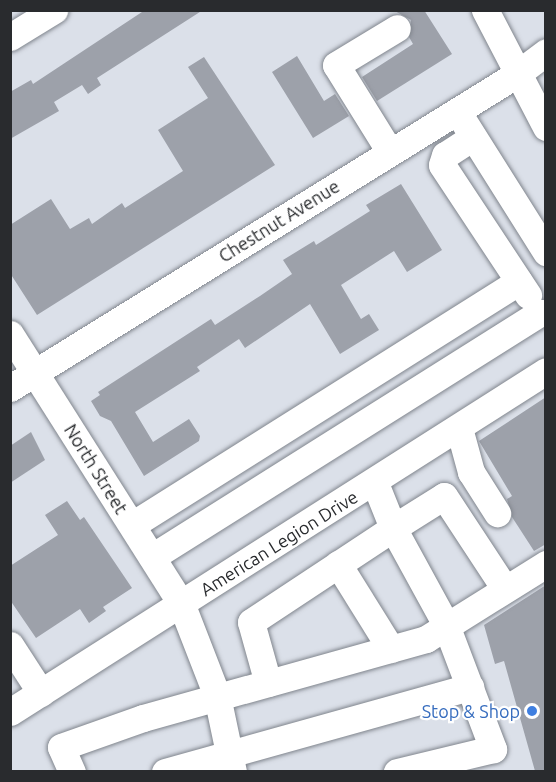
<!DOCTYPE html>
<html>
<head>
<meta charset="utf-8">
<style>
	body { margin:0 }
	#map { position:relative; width:556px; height:782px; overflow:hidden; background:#dbe0e9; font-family:Ubuntu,sans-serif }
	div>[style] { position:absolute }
	.building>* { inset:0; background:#9da1aa }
	.roads { filter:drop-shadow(0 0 2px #80858d) drop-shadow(0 0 2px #80858d) }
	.minor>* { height:27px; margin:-13.5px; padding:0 13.5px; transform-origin:13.5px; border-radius:13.5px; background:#fff }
	.dots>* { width:16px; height:16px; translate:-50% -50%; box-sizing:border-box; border:3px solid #fff; border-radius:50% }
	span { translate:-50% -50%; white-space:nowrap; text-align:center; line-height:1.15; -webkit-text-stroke:4.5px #fff; paint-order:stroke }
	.street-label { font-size:18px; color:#292b2e }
	.shop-label { font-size:18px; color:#366cbe }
	.right { translate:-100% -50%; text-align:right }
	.frame { position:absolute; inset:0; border:12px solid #292b2e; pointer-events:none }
</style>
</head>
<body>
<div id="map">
	<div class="building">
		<i style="clip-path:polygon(145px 10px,203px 10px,97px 78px,101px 85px,88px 94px,82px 85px,54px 102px,59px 111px,10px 139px,10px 92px,31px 80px,33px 84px)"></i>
		<i style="clip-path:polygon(393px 10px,424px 10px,452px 54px,377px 101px,362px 77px,413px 44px,409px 37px,411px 20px)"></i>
		<i style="clip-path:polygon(297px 56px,324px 101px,335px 94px,349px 116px,313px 138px,272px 72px)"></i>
		<i style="clip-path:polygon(204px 57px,275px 165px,37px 315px,10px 273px,10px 225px,51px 199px,70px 229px,89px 218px,92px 224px,122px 203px,125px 208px,183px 171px,158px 130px,208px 98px,188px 67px)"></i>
		<i style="clip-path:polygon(401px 184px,442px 250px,407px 272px,394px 251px,341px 285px,361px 319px,369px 314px,379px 330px,340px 354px,310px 304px,245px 348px,239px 339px,197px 367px,200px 371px,135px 412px,153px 442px,189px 419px,200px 436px,199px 441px,144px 476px,111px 421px,100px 416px,91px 401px,100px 395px,98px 392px,211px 319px,215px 325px,260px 296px,292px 274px,283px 260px,314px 241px,316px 245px,370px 211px,366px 205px)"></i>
		<i style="clip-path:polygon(546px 397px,546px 544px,534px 551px,512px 517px,507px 499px,512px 496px,479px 441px)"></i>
		<i style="clip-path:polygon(31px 432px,45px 460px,10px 483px,10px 446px)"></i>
		<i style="clip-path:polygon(67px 501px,80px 520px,84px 517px,132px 588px,103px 607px,106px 611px,89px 623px,80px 609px,36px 638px,10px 600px,10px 566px,58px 535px,45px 515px)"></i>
		<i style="clip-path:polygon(546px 585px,546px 771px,535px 771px,504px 661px,495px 664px,484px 625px)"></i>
	</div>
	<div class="roads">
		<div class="minor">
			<i style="left:485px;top:10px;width:132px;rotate:62.5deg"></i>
			<i style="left:10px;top:37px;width:52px;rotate:-31.5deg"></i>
			<i style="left:464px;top:122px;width:154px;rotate:57.8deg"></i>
			<i style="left:473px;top:137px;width:33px;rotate:147deg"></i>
			<i style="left:445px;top:155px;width:10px;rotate:107deg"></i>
			<i style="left:442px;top:165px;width:156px;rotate:56.5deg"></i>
			<i style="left:390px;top:152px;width:102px;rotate:-121.8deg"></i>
			<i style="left:336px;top:65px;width:71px;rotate:-31.2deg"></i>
			<i style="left:10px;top:334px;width:319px;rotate:57.6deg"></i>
			<i style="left:181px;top:603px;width:100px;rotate:68.8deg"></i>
			<i style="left:217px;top:696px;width:78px;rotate:78.1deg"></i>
			<i style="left:10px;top:388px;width:596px;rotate:-31.77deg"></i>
			<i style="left:517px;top:74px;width:36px;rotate:-37deg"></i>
			<i style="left:459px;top:428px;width:46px;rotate:74.7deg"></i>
			<i style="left:471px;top:472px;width:49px;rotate:57.6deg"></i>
			<i style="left:375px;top:483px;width:48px;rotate:68.2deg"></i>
			<i style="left:393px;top:528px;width:60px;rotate:-32.1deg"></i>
			<i style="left:444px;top:496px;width:111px;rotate:56.7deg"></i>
			<i style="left:132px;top:525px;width:457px;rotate:-32.2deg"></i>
			<i style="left:152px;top:557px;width:457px;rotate:-32.2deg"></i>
			<i style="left:539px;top:313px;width:7px"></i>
			<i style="left:338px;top:564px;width:100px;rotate:58.1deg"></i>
			<i style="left:10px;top:645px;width:57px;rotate:57.1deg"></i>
			<i style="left:268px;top:683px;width:63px;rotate:-105.6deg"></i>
			<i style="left:251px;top:622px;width:170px;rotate:-33.5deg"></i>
			<i style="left:393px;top:528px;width:111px;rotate:61.3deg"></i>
			<i style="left:446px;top:625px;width:133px;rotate:69.2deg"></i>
			<i style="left:493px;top:749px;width:99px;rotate:166.5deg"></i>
			<i style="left:10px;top:712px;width:635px;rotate:-32.46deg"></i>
			<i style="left:72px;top:772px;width:27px;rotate:-114deg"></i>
			<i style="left:61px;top:747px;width:87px;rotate:-19.5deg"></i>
			<i style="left:143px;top:718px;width:294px;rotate:-15.6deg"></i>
			<i style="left:426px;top:639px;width:142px;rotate:-32deg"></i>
			<i style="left:165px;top:772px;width:317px;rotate:-15.6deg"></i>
		</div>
	</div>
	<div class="dots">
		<i style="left:532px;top:711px;background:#3f7fe0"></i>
	</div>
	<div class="street-label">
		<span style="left:279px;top:221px;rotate:-32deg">Chestnut Avenue</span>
		<span style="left:96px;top:469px;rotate:58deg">North Street</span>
		<span style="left:279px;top:543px;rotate:-32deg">American Legion Drive</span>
	</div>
	<div class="shop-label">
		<span class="right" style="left:520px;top:711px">Stop &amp; Shop</span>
	</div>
	<div class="frame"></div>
</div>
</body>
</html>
